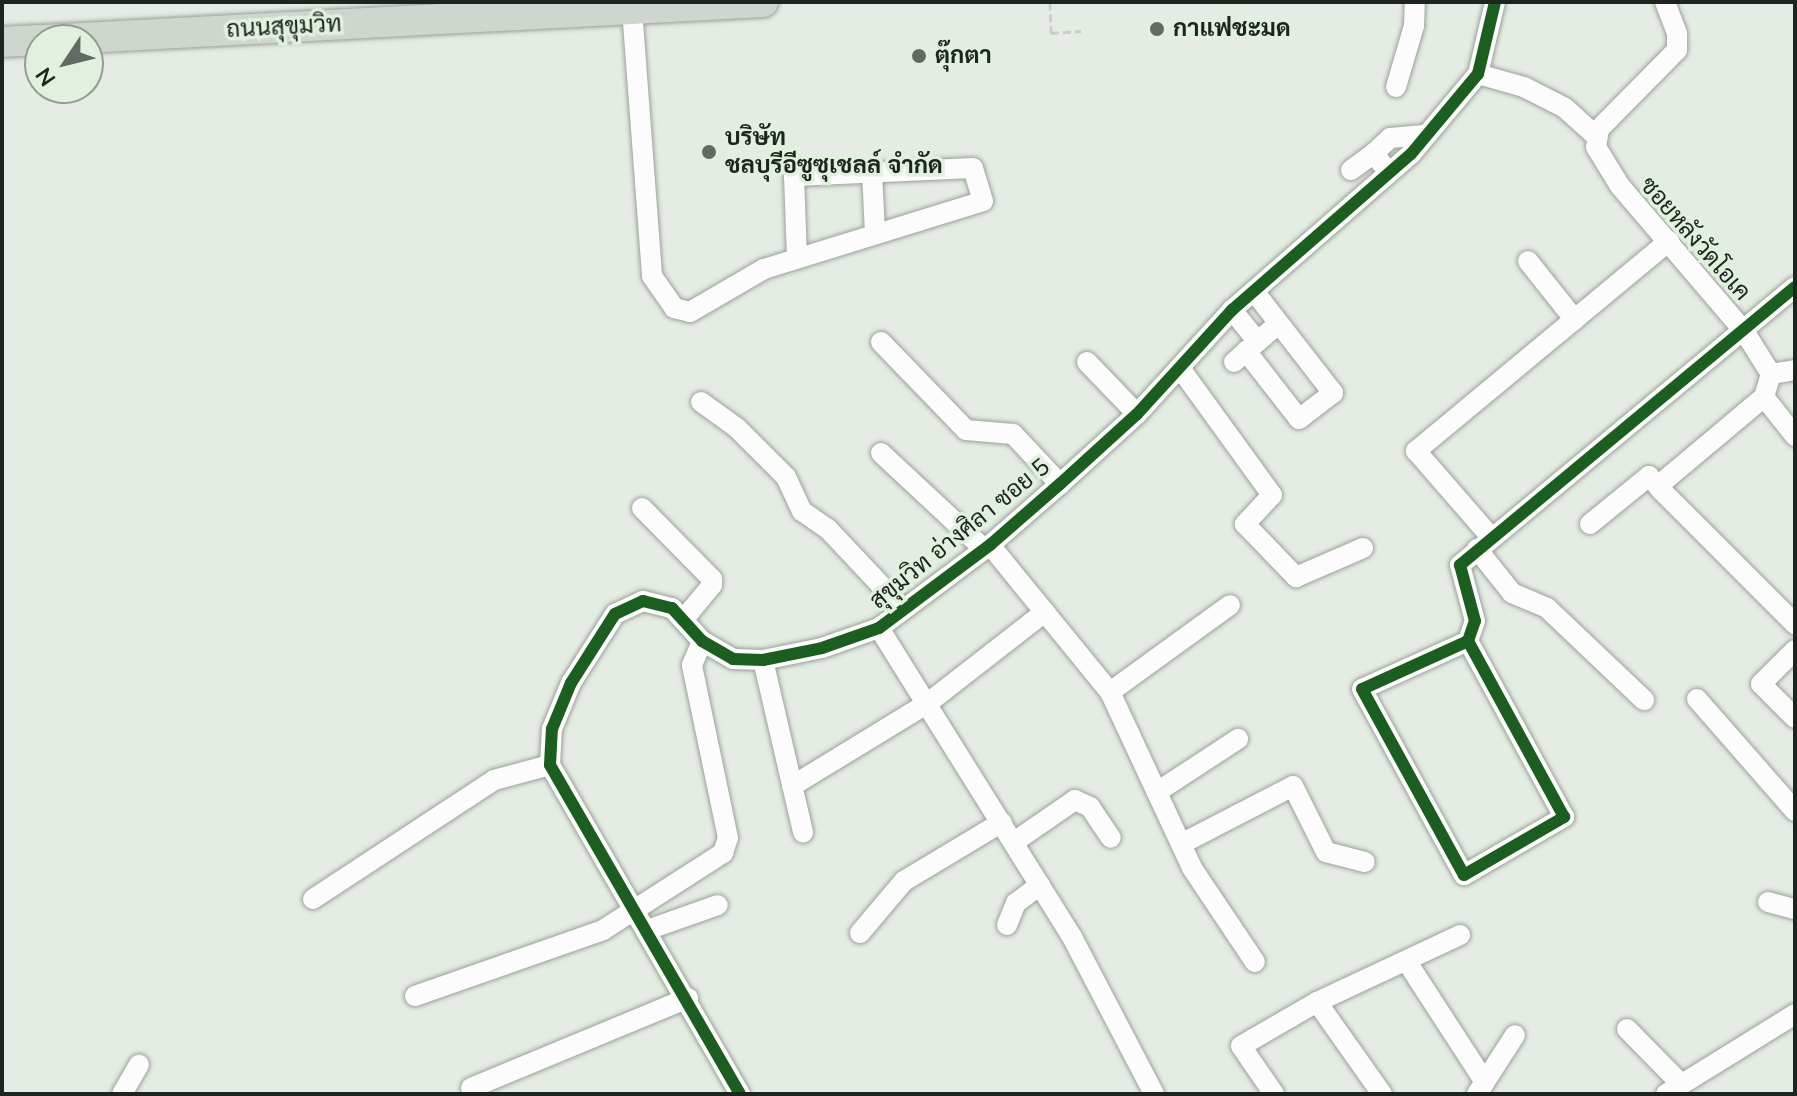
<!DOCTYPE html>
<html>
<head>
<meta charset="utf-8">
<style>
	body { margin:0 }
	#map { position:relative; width:1797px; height:1096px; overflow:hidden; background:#e4ece3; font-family:"Nunito Sans",Sarabun,sans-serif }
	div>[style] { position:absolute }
	.path>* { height:3px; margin-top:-1.5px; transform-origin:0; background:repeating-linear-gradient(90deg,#cbcdcb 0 8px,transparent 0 12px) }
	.roads { filter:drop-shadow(0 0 2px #9ba19a) drop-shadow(0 0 2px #9ba19a) }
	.minor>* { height:20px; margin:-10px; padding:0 10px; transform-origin:10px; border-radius:10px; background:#fbfcfb }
	.highway>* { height:30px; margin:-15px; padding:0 15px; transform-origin:15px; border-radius:15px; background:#ced6cd }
	.cycleway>* { height:12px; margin:-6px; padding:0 6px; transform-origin:6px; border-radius:6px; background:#1b5e20 }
	.dots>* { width:22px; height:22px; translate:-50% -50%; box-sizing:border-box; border:4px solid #e1f0df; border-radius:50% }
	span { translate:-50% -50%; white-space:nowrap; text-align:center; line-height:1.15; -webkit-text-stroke:7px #e1f0df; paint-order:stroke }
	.street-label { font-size:24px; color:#1e241e }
	.poi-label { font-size:24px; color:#1e241e; font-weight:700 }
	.left { translate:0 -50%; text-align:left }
	.frame { position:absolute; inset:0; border:4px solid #1e241e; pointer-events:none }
	.north { position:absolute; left:24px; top:24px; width:80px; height:80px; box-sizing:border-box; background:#e1f0df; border:2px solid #939e92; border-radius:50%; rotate:235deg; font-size:22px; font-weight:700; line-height:32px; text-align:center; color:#1e241e }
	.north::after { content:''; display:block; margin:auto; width:28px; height:36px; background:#636a63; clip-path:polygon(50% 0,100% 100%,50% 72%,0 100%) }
</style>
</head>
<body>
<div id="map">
	<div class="path">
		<i style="left:1050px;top:2px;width:31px;rotate:88deg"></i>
		<i style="left:1051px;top:33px;width:30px;rotate:-4deg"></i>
	</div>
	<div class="roads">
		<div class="minor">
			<i style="left:1665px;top:2px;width:34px;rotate:69deg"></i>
			<i style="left:1677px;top:34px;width:16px;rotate:90deg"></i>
			<i style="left:1677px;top:50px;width:111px;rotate:134.6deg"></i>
			<i style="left:1599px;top:129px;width:18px;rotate:99deg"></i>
			<i style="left:1596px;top:147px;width:46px;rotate:58.4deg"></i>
			<i style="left:1620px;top:186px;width:191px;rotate:49.5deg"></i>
			<i style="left:1744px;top:331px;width:51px;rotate:57.9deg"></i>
			<i style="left:1771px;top:374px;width:24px;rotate:107deg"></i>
			<i style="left:1764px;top:397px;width:131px;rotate:140deg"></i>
			<i style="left:1664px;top:481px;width:9px;rotate:108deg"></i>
			<i style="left:1661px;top:490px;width:190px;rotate:45deg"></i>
			<i style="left:632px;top:9px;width:268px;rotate:85.7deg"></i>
			<i style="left:652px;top:276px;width:39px;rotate:55deg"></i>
			<i style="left:674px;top:308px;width:16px;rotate:14deg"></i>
			<i style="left:690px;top:312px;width:86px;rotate:-30.2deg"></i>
			<i style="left:764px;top:269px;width:229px;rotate:-17.2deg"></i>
			<i style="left:983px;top:201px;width:34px;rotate:-107deg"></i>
			<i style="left:973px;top:168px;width:179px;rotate:177.4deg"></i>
			<i style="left:794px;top:176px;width:82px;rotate:87.9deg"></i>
			<i style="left:1478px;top:74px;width:48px;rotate:15.8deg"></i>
			<i style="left:1524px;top:87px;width:46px;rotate:27.1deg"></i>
			<i style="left:1565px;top:108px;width:43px;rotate:42.2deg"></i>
			<i style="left:1396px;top:87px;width:64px;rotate:-73.6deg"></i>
			<i style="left:1414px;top:26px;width:24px;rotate:-88deg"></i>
			<i style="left:1374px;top:153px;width:22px;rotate:-43deg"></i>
			<i style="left:1390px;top:138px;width:37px;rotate:-5deg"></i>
			<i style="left:1351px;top:170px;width:29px;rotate:-36deg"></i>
			<i style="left:1374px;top:153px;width:14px;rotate:54deg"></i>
			<i style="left:872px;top:172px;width:62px;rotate:87.2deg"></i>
			<i style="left:1528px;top:261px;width:75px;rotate:51.5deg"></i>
			<i style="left:1232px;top:310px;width:41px;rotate:50.9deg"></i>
			<i style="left:881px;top:342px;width:122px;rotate:46deg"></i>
			<i style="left:966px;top:430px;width:47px;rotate:4.9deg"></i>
			<i style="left:1013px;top:434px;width:69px;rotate:46.8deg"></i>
			<i style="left:1246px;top:351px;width:86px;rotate:52.1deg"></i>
			<i style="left:1299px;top:419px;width:43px;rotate:-37.4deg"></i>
			<i style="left:1333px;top:393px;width:129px;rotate:-127.8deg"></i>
			<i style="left:1087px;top:362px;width:72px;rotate:46.1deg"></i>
			<i style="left:1234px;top:362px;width:58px;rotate:-40.8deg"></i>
			<i style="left:1180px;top:368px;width:157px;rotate:54.1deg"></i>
			<i style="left:1272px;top:495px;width:40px;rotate:133deg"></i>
			<i style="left:1245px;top:524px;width:74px;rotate:46.1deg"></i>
			<i style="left:1296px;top:577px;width:73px;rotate:-23.4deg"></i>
			<i style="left:1771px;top:374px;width:24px;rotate:-9deg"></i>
			<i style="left:1764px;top:397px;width:50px;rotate:51.5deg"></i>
			<i style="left:701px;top:402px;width:44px;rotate:35.8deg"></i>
			<i style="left:737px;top:428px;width:69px;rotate:45deg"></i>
			<i style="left:786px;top:477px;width:38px;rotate:65deg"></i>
			<i style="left:802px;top:511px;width:32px;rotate:35deg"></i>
			<i style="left:828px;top:529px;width:110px;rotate:46.8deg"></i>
			<i style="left:881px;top:453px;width:141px;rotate:43deg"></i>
			<i style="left:642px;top:508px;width:100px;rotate:45.4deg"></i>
			<i style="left:712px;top:579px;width:6px;rotate:90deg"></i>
			<i style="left:712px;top:585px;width:45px;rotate:129.6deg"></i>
			<i style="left:1590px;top:524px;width:76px;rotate:-39.1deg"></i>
			<i style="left:1649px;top:476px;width:18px;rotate:49deg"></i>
			<i style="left:1490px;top:536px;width:113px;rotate:-131deg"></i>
			<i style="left:1416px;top:451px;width:329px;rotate:-39.7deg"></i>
			<i style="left:990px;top:545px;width:190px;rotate:50.8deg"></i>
			<i style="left:1110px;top:692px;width:194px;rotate:65deg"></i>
			<i style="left:1192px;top:868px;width:113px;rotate:56.2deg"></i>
			<i style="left:1477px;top:549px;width:56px;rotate:51.5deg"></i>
			<i style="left:1512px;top:593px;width:38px;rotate:23deg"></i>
			<i style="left:1547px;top:608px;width:134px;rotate:43.5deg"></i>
			<i style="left:879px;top:628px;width:364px;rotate:58deg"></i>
			<i style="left:1072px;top:937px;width:177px;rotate:62.4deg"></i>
			<i style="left:1468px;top:641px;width:116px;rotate:155.6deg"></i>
			<i style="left:1362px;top:689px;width:212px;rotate:61.3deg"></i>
			<i style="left:1464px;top:875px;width:116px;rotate:-30.1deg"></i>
			<i style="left:1564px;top:817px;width:200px;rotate:-118.6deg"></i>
			<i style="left:1468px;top:641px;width:21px;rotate:-71deg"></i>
			<i style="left:1475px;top:621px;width:58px;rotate:-105deg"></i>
			<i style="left:1460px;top:565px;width:435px;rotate:-39.7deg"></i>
			<i style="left:1795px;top:650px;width:48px;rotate:135deg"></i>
			<i style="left:1761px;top:684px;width:48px;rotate:45deg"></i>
			<i style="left:763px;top:660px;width:177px;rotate:76.9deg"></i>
			<i style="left:1110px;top:692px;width:148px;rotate:-35.9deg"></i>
			<i style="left:1697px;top:699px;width:149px;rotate:48.8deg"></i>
			<i style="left:792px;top:786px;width:159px;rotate:-31.4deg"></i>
			<i style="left:928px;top:703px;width:148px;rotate:-37.9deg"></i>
			<i style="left:1157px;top:792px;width:97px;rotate:-33.2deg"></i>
			<i style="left:1014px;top:842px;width:74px;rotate:-34.5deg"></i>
			<i style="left:1075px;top:800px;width:17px;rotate:25deg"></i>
			<i style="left:1090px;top:807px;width:37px;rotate:56deg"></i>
			<i style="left:1181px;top:844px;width:126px;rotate:-27.4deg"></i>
			<i style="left:1293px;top:786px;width:74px;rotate:63.4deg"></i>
			<i style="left:1326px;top:852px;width:40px;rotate:14.4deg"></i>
			<i style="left:313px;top:899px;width:217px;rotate:-33.3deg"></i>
			<i style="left:494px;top:780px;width:58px;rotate:-15deg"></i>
			<i style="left:1768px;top:902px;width:28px;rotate:15deg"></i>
			<i style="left:1007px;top:925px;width:24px;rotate:-68deg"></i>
			<i style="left:1016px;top:903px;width:30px;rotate:-37deg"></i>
			<i style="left:647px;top:930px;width:75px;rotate:-19.4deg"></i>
			<i style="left:860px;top:933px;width:68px;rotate:-49.8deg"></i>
			<i style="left:904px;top:881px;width:114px;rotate:-31deg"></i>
			<i style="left:1407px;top:962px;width:143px;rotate:57deg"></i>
			<i style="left:415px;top:996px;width:199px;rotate:-19.3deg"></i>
			<i style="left:603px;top:930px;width:143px;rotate:-32.7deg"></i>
			<i style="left:723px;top:853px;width:16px;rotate:-72deg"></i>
			<i style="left:728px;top:838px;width:177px;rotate:-101.8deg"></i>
			<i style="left:692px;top:665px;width:26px;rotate:-67deg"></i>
			<i style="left:1317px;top:1002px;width:113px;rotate:54.8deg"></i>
			<i style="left:1627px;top:1029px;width:74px;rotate:45.5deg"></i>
			<i style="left:471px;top:1088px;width:235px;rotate:-22.5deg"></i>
			<i style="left:122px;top:1094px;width:34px;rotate:-60deg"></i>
			<i style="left:740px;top:1094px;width:380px;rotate:-120deg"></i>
			<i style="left:550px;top:765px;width:36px;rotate:-87deg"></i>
			<i style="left:552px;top:729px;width:50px;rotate:-67.6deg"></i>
			<i style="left:571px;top:683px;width:82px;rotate:-57.5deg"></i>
			<i style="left:615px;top:614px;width:31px;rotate:-25deg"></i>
			<i style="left:643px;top:601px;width:30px;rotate:14deg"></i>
			<i style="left:672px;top:608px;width:45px;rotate:47.7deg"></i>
			<i style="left:702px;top:641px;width:36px;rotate:30deg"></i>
			<i style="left:733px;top:659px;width:30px;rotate:2deg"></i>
			<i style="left:763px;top:660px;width:60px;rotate:-11.5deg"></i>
			<i style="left:822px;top:648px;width:60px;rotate:-19.3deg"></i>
			<i style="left:879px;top:628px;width:139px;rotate:-36.8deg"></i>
			<i style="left:990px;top:545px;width:93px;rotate:-41.1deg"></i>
			<i style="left:1060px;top:484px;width:104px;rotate:-42.3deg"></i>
			<i style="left:1137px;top:414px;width:141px;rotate:-47.6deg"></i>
			<i style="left:1232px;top:310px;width:237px;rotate:-41.1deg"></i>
			<i style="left:1411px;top:154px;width:104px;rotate:-50.1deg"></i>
			<i style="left:1478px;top:74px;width:74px;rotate:-76.7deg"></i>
			<i style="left:1274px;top:1094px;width:58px;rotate:-124.5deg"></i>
			<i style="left:1241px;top:1046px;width:88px;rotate:-30.1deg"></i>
			<i style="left:1317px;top:1002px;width:158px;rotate:-25.1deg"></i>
			<i style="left:1477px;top:1094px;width:70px;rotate:-57.2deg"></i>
			<i style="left:1666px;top:1094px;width:152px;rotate:-31.8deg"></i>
		</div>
		<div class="highway">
			<i style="left:45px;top:40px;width:719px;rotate:-3.03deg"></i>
			<i style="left:2px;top:42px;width:38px;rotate:-3deg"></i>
		</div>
	</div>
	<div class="cycleway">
		<i style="left:1468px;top:641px;width:116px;rotate:155.6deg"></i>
		<i style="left:1362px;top:689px;width:212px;rotate:61.3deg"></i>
		<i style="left:1464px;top:875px;width:116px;rotate:-30.1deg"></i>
		<i style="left:1564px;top:817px;width:200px;rotate:-118.6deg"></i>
		<i style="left:1468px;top:641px;width:21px;rotate:-71deg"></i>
		<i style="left:1475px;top:621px;width:58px;rotate:-105deg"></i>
		<i style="left:1460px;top:565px;width:435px;rotate:-39.7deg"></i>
		<i style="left:740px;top:1094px;width:380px;rotate:-120deg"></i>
		<i style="left:550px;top:765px;width:36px;rotate:-87deg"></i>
		<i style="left:552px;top:729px;width:50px;rotate:-67.6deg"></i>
		<i style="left:571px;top:683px;width:82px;rotate:-57.5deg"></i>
		<i style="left:615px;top:614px;width:31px;rotate:-25deg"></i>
		<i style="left:643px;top:601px;width:30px;rotate:14deg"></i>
		<i style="left:672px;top:608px;width:45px;rotate:47.7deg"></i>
		<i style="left:702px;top:641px;width:36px;rotate:30deg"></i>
		<i style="left:733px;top:659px;width:30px;rotate:2deg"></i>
		<i style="left:763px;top:660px;width:60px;rotate:-11.5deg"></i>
		<i style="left:822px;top:648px;width:60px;rotate:-19.3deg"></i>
		<i style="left:879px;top:628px;width:139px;rotate:-36.8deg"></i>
		<i style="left:990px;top:545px;width:93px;rotate:-41.1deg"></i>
		<i style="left:1060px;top:484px;width:104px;rotate:-42.3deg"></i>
		<i style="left:1137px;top:414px;width:141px;rotate:-47.6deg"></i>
		<i style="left:1232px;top:310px;width:237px;rotate:-41.1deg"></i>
		<i style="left:1411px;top:154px;width:104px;rotate:-50.1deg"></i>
		<i style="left:1478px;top:74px;width:74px;rotate:-76.7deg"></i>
	</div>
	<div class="dots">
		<i style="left:1157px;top:29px;background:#636a63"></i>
		<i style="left:919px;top:56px;background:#636a63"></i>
		<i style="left:709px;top:152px;background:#636a63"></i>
	</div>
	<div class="street-label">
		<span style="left:284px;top:27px;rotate:-3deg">ถนนสุขุมวิท</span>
		<span style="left:1695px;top:239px;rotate:49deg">ซอยหลังวัดโอเค</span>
		<span style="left:960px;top:534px;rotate:-39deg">สุขุมวิท อ่างศิลา ซอย 5</span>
	</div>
	<div class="poi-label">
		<span class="left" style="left:1173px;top:29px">กาแฟชะมด</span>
		<span class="left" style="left:935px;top:56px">ตุ๊กตา</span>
		<span class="left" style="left:725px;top:152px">บริษัท<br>ชลบุรีอีซูซุเชลล์ จำกัด</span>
	</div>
	<div class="frame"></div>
	<div class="north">N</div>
</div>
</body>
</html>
